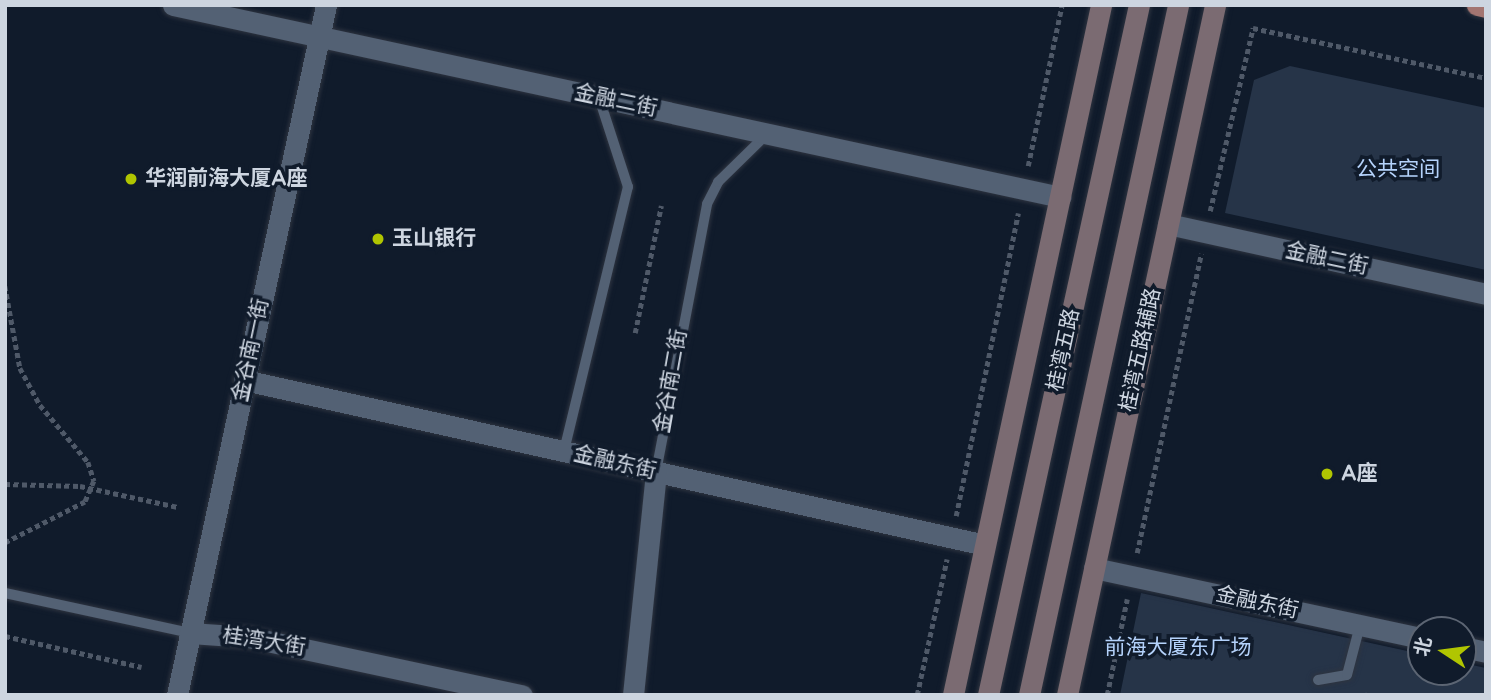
<!DOCTYPE html>
<html>
<head>
<meta charset="utf-8">
<style>
	body { margin:0 }
	#map { position:relative; width:1491px; height:700px; overflow:hidden; background:#101b2b; font-family:"Varela Round","Noto Sans SC",sans-serif }
	div>[style] { position:absolute }
	.green>* { inset:0; background:#263448 }
	.path>* { height:4.5px; margin-top:-2.25px; transform-origin:0; background:repeating-linear-gradient(90deg,#4f5968 0 5px,transparent 0 8.5px) }
	.roads { filter:drop-shadow(0 0 2px #2e3440) drop-shadow(0 0 2px #2e3440) }
	.lane>* { height:10px; margin:-5px; padding:0 5px; transform-origin:5px; border-radius:5px; background:#536174 }
	.street>* { height:21px; margin:-10.5px; padding:0 10.5px; transform-origin:10.5px; border-radius:10.5px; background:#536174 }
	.secondary>* { height:21px; margin:-10.5px; padding:0 10.5px; transform-origin:10.5px; border-radius:10.5px; background:#7b6b72 }
	.primary>* { height:21px; margin:-10.5px; padding:0 10.5px; transform-origin:10.5px; border-radius:10.5px; background:#a37571 }
	.bridges { filter:drop-shadow(0 0 2px #2e3440) drop-shadow(0 0 2px #2e3440) }
	.secondary-bridge>* { height:21px; margin:-10.5px; padding:0 10.5px; transform-origin:10.5px; border-radius:10.5px; background:#7b6b72 }
	.dots>* { width:19px; height:19px; translate:-50% -50%; box-sizing:border-box; border:4px solid #101b2b; border-radius:50% }
	span { translate:-50% -50%; white-space:nowrap; text-align:center; line-height:1.15; -webkit-text-stroke:7px #101b2b; paint-order:stroke }
	.street-label { font-size:21px; color:#cdd5e0 }
	.park-label { font-size:21px; color:#b4d2fb }
	.poi-label { font-size:21px; color:#cdd5e0; font-weight:700 }
	.left { translate:0 -50%; text-align:left }
	.frame { position:absolute; inset:0; border:7px solid #cdd5e0; pointer-events:none }
	.north { position:absolute; left:1407px; top:616px; width:70px; height:70px; box-sizing:border-box; background:#101b2b; border:2px solid #5c6573; border-radius:50%; rotate:283deg; font-size:19px; font-weight:700; line-height:28px; text-align:center; color:#cdd5e0 }
	.north::after { content:''; display:block; margin:auto; width:24px; height:32px; background:#b0c501; clip-path:polygon(50% 0,100% 100%,50% 72%,0 100%) }
</style>
</head>
<body>
<div id="map">
	<div class="green">
		<i style="clip-path:polygon(1290px 66px,1486px 108px,1486px 270px,1225px 213px,1254px 80px)"></i>
		<i style="clip-path:polygon(1141px 593px,1421px 654px,1421px 672px,1463px 672px,1463px 663px,1486px 668px,1486px 695px,1120px 695px)"></i>
	</div>
	<div class="path">
		<i style="left:1028px;top:166px;width:165px;rotate:-78.1deg"></i>
		<i style="left:1210px;top:211px;width:188px;rotate:-76.8deg"></i>
		<i style="left:1253px;top:28px;width:238px;rotate:12.1deg"></i>
		<i style="left:5px;top:286px;width:83px;rotate:79.6deg"></i>
		<i style="left:20px;top:368px;width:42px;rotate:61.6deg"></i>
		<i style="left:40px;top:405px;width:75px;rotate:49.9deg"></i>
		<i style="left:88px;top:462px;width:20px;rotate:72deg"></i>
		<i style="left:94px;top:481px;width:23px;rotate:113deg"></i>
		<i style="left:85px;top:502px;width:90px;rotate:152.9deg"></i>
		<i style="left:635px;top:333px;width:130px;rotate:-78.4deg"></i>
		<i style="left:5px;top:484px;width:75px;rotate:1.5deg"></i>
		<i style="left:80px;top:486px;width:100px;rotate:12.1deg"></i>
		<i style="left:956px;top:516px;width:309px;rotate:-78.4deg"></i>
		<i style="left:1137px;top:553px;width:306px;rotate:-77.9deg"></i>
		<i style="left:5px;top:636px;width:140px;rotate:12.8deg"></i>
		<i style="left:917px;top:695px;width:139px;rotate:-77.6deg"></i>
		<i style="left:1107px;top:695px;width:98px;rotate:-78.2deg"></i>
		<i style="left:1367px;top:695px;width:2px;rotate:-63deg"></i>
	</div>
	<div class="roads">
		<div class="lane">
			<i style="left:564px;top:451px;width:272px;rotate:-76.4deg"></i>
			<i style="left:628px;top:187px;width:94px;rotate:-108deg"></i>
			<i style="left:656px;top:472px;width:273px;rotate:-79.2deg"></i>
			<i style="left:707px;top:204px;width:25px;rotate:-63deg"></i>
			<i style="left:718px;top:182px;width:69px;rotate:-44.4deg"></i>
			<i style="left:5px;top:593px;width:189px;rotate:12.2deg"></i>
			<i style="left:1318px;top:680px;width:29px;rotate:-10deg"></i>
			<i style="left:1347px;top:675px;width:52px;rotate:-75.4deg"></i>
		</div>
		<div class="street">
			<i style="left:173px;top:5px;width:908px;rotate:12.21deg"></i>
			<i style="left:1168px;top:224px;width:326px;rotate:12.4deg"></i>
			<i style="left:244px;top:380px;width:759px;rotate:12.55deg"></i>
			<i style="left:1094px;top:568px;width:334px;rotate:12.1deg"></i>
			<i style="left:190px;top:633px;width:58px;rotate:3.9deg"></i>
			<i style="left:248px;top:637px;width:280px;rotate:12deg"></i>
			<i style="left:1463px;top:647px;width:24px;rotate:12deg"></i>
			<i style="left:177px;top:695px;width:706px;rotate:-77.81deg"></i>
			<i style="left:633px;top:695px;width:224px;rotate:-84.1deg"></i>
		</div>
		<div class="secondary">
			<i style="left:953px;top:695px;width:706px;rotate:-77.89deg"></i>
			<i style="left:1067px;top:695px;width:706px;rotate:-77.89deg"></i>
		</div>
		<div class="primary">
			<i style="left:1477px;top:5px;width:9px;rotate:13deg"></i>
		</div>
	</div>
	<div class="bridges">
		<div class="secondary-bridge">
			<i style="left:988px;top:695px;width:706px;rotate:-77.66deg"></i>
			<i style="left:1029px;top:695px;width:706px;rotate:-77.81deg"></i>
		</div>
	</div>
	<div class="dots">
		<i style="left:131px;top:179px;background:#b0c501"></i>
		<i style="left:378px;top:239px;background:#b0c501"></i>
		<i style="left:1327px;top:474px;background:#b0c501"></i>
	</div>
	<div class="street-label">
		<span style="left:616px;top:101px;rotate:12deg">金融二街</span>
		<span style="left:1327px;top:259px;rotate:12deg">金融二街</span>
		<span style="left:251px;top:350px;rotate:-78deg">金谷南一街</span>
		<span style="left:1064px;top:350px;rotate:-78deg">桂湾五路</span>
		<span style="left:1141px;top:350px;rotate:-78deg">桂湾五路辅路</span>
		<span style="left:671px;top:381px;rotate:-80deg">金谷南二街</span>
		<span style="left:615px;top:463px;rotate:13deg">金融东街</span>
		<span style="left:1257px;top:603px;rotate:12deg">金融东街</span>
		<span style="left:264px;top:642px;rotate:9deg">桂湾大街</span>
	</div>
	<div class="park-label">
		<span style="left:1398px;top:170px">公共空间</span>
		<span style="left:1178px;top:648px">前海大厦东广场</span>
	</div>
	<div class="poi-label">
		<span class="left" style="left:145px;top:179px">华润前海大厦A座</span>
		<span class="left" style="left:392px;top:239px">玉山银行</span>
		<span class="left" style="left:1341px;top:474px">A座</span>
	</div>
	<div class="frame"></div>
	<div class="north">北</div>
</div>
</body>
</html>
